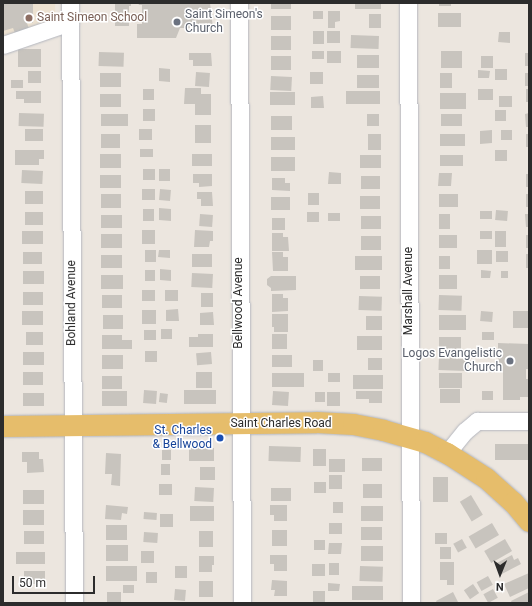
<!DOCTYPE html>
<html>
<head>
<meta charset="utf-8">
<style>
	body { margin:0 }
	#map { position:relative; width:532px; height:606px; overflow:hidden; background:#ece6df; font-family:Roboto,sans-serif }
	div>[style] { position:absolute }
	.education>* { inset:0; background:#ece1d0 }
	.building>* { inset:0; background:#c8c4be; transform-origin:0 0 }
	.roads { filter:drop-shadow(0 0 1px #b3b6be) drop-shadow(0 0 1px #b3b6be) }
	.minor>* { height:17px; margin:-8.5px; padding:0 8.5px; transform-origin:8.5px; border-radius:8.5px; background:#fff }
	.major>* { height:21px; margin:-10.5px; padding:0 10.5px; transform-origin:10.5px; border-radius:10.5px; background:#e6bd6b }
	.dots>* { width:11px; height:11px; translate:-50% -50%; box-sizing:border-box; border:2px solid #fff; border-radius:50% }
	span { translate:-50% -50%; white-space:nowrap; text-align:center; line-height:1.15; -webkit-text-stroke:3px #fff; paint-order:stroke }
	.worship-label { font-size:12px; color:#5b616d }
	.left { translate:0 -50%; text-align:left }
	.right { translate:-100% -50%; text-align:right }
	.education-label { font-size:12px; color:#785e54 }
	.street-label { font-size:12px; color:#2c2c2c }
	.transit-label { font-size:12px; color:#164399 }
	.frame { position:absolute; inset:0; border:4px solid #2c2c2c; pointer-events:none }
	.north { position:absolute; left:480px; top:554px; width:40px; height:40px; -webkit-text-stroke:3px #fff; paint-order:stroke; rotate:181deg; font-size:11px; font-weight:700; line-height:16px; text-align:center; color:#2c2c2c }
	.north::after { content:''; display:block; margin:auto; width:14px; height:18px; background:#2c2c2c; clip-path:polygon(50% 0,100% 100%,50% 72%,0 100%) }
	.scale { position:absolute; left:12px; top:576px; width:83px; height:18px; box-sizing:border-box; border:2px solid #2c2c2c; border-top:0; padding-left:5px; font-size:12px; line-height:14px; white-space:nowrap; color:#2c2c2c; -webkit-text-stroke:3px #fff; paint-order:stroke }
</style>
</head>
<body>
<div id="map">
	<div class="education">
		<i style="clip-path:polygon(3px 3px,55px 3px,56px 32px,3px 49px)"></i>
	</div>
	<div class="building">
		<i style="clip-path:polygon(3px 3px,33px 3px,33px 23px,27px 23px,29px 29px,15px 33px,13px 28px,3px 31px)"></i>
		<i style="clip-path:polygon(115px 3px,131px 3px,131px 6px,129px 6px,129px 26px,115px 26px)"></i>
		<i style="clip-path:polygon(138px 3px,210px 3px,213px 28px,180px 28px,176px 38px,137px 38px,137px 24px,142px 24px,142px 5px,139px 5px)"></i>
		<i style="left:271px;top:3px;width:20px;height:6px"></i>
		<i style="left:355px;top:3px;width:26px;height:6px"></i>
		<i style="left:439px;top:3px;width:12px;height:3px"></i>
		<i style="left:313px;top:11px;width:10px;height:8px"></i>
		<i style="clip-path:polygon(328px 11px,340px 11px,340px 21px,335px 22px,335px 28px,328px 28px)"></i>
		<i style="left:438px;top:13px;width:23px;height:14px"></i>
		<i style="left:369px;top:14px;width:12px;height:14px"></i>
		<i style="left:271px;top:16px;width:20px;height:14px"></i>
		<i style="left:313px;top:31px;width:11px;height:13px"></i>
		<i style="left:327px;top:31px;width:13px;height:12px"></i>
		<i style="clip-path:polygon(499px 32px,510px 32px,510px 43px,498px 42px)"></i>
		<i style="left:351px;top:35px;width:28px;height:13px;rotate:2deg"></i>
		<i style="left:271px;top:36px;width:20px;height:14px"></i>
		<i style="left:18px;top:49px;width:23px;height:18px"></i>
		<i style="left:312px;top:51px;width:12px;height:8px"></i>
		<i style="left:327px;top:51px;width:14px;height:12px"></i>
		<i style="left:441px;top:51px;width:21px;height:17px"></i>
		<i style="left:99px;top:52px;width:25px;height:14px;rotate:2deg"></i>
		<i style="clip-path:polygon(189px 53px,211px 53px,212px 66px,193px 66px,193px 60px,189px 60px)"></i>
		<i style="left:525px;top:53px;width:4px;height:13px"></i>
		<i style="left:357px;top:55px;width:22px;height:13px"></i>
		<i style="left:271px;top:56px;width:20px;height:14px"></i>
		<i style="left:481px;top:56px;width:12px;height:12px"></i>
		<i style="clip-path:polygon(159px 68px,170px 69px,170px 82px,159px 81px)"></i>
		<i style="left:495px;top:69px;width:12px;height:11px"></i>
		<i style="clip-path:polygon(478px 70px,490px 71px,489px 78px,478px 78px)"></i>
		<i style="left:28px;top:71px;width:13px;height:12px"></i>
		<i style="left:196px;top:72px;width:14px;height:14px;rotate:4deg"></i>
		<i style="left:310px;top:72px;width:13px;height:12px"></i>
		<i style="left:100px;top:73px;width:21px;height:14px"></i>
		<i style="left:440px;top:73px;width:12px;height:15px"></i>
		<i style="left:525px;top:73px;width:4px;height:13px"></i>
		<i style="left:357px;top:75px;width:22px;height:13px"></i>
		<i style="left:271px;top:76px;width:21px;height:14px;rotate:3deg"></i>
		<i style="left:11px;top:80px;width:12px;height:8px"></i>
		<i style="clip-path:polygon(185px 88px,201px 88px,201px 94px,211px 94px,211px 115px,195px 115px,195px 104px,184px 104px)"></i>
		<i style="left:143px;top:89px;width:11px;height:11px"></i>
		<i style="left:493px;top:89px;width:11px;height:15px;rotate:90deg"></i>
		<i style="left:526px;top:89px;width:3px;height:13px"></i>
		<i style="clip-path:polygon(16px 91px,41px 91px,41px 103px,24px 103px,24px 99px,16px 99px)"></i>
		<i style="left:346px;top:91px;width:34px;height:13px"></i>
		<i style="left:270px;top:92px;width:25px;height:13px"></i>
		<i style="left:440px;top:93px;width:26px;height:16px"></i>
		<i style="left:100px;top:94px;width:21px;height:13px"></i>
		<i style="clip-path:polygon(323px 96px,324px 108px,311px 108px,311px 97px)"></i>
		<i style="left:499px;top:96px;width:13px;height:11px"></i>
		<i style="left:143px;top:109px;width:12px;height:12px"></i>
		<i style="left:495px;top:110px;width:11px;height:11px"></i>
		<i style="left:19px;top:113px;width:25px;height:13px;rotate:2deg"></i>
		<i style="clip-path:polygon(529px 113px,529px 127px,526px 127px,525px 114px)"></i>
		<i style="left:101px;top:114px;width:27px;height:12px"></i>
		<i style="left:367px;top:114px;width:12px;height:12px"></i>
		<i style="left:441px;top:114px;width:21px;height:12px"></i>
		<i style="left:271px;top:116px;width:21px;height:14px"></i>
		<i style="left:195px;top:125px;width:16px;height:18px"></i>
		<i style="left:25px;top:129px;width:18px;height:12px"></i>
		<i style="left:139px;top:129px;width:13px;height:11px"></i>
		<i style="clip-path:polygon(492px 130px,492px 143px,480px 144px,480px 131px)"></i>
		<i style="left:501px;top:130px;width:11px;height:10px"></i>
		<i style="left:101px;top:134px;width:19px;height:14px"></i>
		<i style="left:368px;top:134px;width:13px;height:16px"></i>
		<i style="left:440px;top:134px;width:25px;height:12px"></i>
		<i style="left:526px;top:134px;width:3px;height:13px"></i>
		<i style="left:271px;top:137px;width:24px;height:13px"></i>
		<i style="left:140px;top:149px;width:13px;height:8px"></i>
		<i style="clip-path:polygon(15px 150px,44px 150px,44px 159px,39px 159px,39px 165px,15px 165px)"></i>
		<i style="left:495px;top:150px;width:12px;height:11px"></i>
		<i style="left:100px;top:154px;width:21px;height:14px"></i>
		<i style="left:192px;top:154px;width:20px;height:12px"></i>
		<i style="left:381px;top:155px;width:13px;height:21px;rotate:90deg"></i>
		<i style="left:440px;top:155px;width:23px;height:11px"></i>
		<i style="left:271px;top:157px;width:24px;height:14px"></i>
		<i style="left:143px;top:169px;width:12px;height:11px"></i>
		<i style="left:159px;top:169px;width:11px;height:12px"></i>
		<i style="left:22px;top:170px;width:21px;height:13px;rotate:3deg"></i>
		<i style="clip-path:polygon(329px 172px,341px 173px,341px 184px,328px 184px)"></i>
		<i style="clip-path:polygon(439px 173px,452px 173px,451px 186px,438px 186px)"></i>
		<i style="clip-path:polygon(193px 174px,212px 174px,212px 186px,199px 187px,199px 183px,193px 183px)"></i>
		<i style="left:526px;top:174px;width:3px;height:13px"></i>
		<i style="left:100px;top:175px;width:21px;height:13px"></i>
		<i style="left:361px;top:176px;width:19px;height:13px"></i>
		<i style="clip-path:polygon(272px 178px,285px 178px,285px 183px,290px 183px,290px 191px,272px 190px)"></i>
		<i style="left:142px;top:189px;width:13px;height:11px"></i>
		<i style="left:160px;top:189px;width:11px;height:11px;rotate:5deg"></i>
		<i style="left:25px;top:191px;width:18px;height:13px"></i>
		<i style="clip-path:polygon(197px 192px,212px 192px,213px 206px,201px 206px,201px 199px,197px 199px)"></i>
		<i style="left:308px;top:193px;width:11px;height:12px"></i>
		<i style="left:101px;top:194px;width:20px;height:14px"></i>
		<i style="left:458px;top:194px;width:13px;height:19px;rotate:90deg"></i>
		<i style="left:526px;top:194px;width:3px;height:13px"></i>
		<i style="left:360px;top:196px;width:20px;height:13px"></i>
		<i style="left:271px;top:197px;width:19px;height:13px"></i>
		<i style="clip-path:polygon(159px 208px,171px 209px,171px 221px,159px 220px)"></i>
		<i style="left:143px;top:209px;width:11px;height:12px"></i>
		<i style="left:496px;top:210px;width:12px;height:10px;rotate:5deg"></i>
		<i style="left:480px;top:211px;width:12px;height:8px"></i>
		<i style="left:25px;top:212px;width:18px;height:13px"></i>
		<i style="left:307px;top:212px;width:12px;height:10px"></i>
		<i style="left:328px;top:213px;width:12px;height:8px"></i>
		<i style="left:200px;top:214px;width:13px;height:12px;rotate:4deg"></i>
		<i style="left:439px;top:214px;width:11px;height:15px"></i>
		<i style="clip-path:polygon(525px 214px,529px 214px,529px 227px,526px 227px)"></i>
		<i style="left:101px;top:215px;width:21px;height:13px"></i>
		<i style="left:361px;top:216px;width:20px;height:13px"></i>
		<i style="left:272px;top:218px;width:13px;height:12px"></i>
		<i style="left:142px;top:230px;width:13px;height:14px"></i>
		<i style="clip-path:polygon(195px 230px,213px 231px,213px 241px,210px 241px,209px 247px,194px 247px)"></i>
		<i style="left:22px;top:231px;width:21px;height:13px"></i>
		<i style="left:480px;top:231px;width:12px;height:8px"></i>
		<i style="left:495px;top:231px;width:11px;height:16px"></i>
		<i style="clip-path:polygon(272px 233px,283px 233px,283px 237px,288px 237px,289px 251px,272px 251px)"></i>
		<i style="left:122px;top:234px;width:14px;height:21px;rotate:90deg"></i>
		<i style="left:439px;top:235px;width:18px;height:13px"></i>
		<i style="left:526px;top:235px;width:3px;height:13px"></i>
		<i style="left:361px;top:236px;width:20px;height:14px"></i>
		<i style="left:145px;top:250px;width:11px;height:12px"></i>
		<i style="clip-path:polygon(159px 250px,170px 250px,170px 258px,158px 257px)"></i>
		<i style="left:492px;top:250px;width:14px;height:15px;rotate:90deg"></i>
		<i style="left:496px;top:251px;width:12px;height:11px"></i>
		<i style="left:23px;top:252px;width:19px;height:12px"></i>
		<i style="clip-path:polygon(272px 252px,283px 252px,283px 257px,288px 257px,288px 271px,273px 271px)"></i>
		<i style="left:192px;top:254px;width:20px;height:13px"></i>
		<i style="left:529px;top:254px;width:14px;height:3px;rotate:90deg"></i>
		<i style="left:101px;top:255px;width:21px;height:13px"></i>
		<i style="left:355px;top:256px;width:27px;height:14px"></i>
		<i style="left:439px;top:256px;width:11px;height:13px"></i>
		<i style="clip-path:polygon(160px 269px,171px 270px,171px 281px,160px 280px)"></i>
		<i style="left:145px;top:270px;width:10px;height:11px"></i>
		<i style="clip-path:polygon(481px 270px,491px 271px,490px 278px,481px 278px)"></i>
		<i style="left:23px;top:271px;width:21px;height:13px"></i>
		<i style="left:501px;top:271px;width:7px;height:7px"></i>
		<i style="left:192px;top:273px;width:21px;height:14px;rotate:3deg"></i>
		<i style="left:101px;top:275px;width:22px;height:14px"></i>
		<i style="left:439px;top:275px;width:18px;height:14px"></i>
		<i style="clip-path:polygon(271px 276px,296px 276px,296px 290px,271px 291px,271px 288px,267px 285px,267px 279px)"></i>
		<i style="left:360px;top:276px;width:20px;height:13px"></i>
		<i style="left:142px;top:290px;width:13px;height:11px"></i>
		<i style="left:165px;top:290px;width:13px;height:11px"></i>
		<i style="left:23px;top:292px;width:20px;height:13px"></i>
		<i style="left:201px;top:293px;width:12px;height:14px"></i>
		<i style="clip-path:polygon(272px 294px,283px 294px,283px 298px,288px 298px,288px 311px,272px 312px)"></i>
		<i style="left:102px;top:295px;width:20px;height:13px"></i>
		<i style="left:439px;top:295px;width:23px;height:15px;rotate:2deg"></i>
		<i style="left:359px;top:296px;width:23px;height:14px;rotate:2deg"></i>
		<i style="clip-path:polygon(178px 309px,179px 321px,166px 321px,166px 310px)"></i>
		<i style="left:142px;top:310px;width:14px;height:14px"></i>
		<i style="left:22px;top:311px;width:21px;height:14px"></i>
		<i style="left:481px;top:311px;width:12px;height:10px;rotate:5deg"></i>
		<i style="left:529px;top:311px;width:17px;height:16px;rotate:90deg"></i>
		<i style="clip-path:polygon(213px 312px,214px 325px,200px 325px,200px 313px)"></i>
		<i style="clip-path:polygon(272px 314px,288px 314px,288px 332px,274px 332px,274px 327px,272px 327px)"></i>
		<i style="left:103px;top:315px;width:20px;height:14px"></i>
		<i style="left:439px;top:315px;width:27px;height:15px"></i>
		<i style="left:366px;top:316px;width:16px;height:14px"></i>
		<i style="left:161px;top:329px;width:11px;height:10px"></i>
		<i style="left:144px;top:330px;width:12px;height:10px"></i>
		<i style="left:26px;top:332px;width:17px;height:13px"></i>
		<i style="left:482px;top:332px;width:12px;height:8px"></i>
		<i style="clip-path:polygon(198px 334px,213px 334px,213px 347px,189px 347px,189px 337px,198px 337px)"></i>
		<i style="left:272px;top:334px;width:15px;height:15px"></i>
		<i style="clip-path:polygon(102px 335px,122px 335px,122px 340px,132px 340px,132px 349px,102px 349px)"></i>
		<i style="left:357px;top:336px;width:25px;height:14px"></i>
		<i style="left:439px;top:337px;width:22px;height:12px"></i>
		<i style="clip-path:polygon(498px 343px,529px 344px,529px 369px,526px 369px,526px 379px,529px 379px,529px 397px,520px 397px,520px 400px,503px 400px,503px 371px,498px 371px)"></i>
		<i style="left:145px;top:351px;width:12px;height:11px"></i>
		<i style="left:23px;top:352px;width:21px;height:13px"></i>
		<i style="left:211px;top:352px;width:12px;height:15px;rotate:85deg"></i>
		<i style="left:123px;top:355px;width:14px;height:21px;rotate:90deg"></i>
		<i style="left:272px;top:355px;width:20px;height:12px"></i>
		<i style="left:439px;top:355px;width:27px;height:15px;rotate:2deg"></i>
		<i style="left:368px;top:358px;width:14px;height:12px"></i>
		<i style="left:313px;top:360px;width:10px;height:11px"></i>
		<i style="left:23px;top:372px;width:20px;height:13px"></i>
		<i style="left:196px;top:372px;width:16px;height:16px"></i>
		<i style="left:304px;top:373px;width:14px;height:32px;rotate:90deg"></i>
		<i style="left:328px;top:373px;width:12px;height:9px"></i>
		<i style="left:462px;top:373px;width:15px;height:23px;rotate:90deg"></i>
		<i style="left:353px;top:375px;width:30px;height:14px"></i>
		<i style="left:102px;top:376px;width:20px;height:13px"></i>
		<i style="left:460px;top:389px;width:14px;height:20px;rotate:90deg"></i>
		<i style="left:144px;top:390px;width:13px;height:13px;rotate:4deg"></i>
		<i style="left:184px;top:390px;width:32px;height:14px"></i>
		<i style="left:102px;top:391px;width:25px;height:15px"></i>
		<i style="left:273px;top:391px;width:16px;height:14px;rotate:4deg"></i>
		<i style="clip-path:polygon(356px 391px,382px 391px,382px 403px,369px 403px,369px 399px,356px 399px)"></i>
		<i style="left:482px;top:391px;width:11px;height:9px"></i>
		<i style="left:315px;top:392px;width:10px;height:10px"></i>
		<i style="left:327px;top:392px;width:13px;height:14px"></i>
		<i style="left:23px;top:393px;width:21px;height:13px"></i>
		<i style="left:160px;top:393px;width:8px;height:9px;rotate:7deg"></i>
		<i style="left:529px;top:444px;width:16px;height:34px;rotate:90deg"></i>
		<i style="left:269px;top:446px;width:32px;height:15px;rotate:2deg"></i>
		<i style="left:189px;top:448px;width:25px;height:13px"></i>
		<i style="left:313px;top:449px;width:13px;height:17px"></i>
		<i style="left:162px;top:450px;width:9px;height:10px"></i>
		<i style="clip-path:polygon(22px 452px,39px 452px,39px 459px,43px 459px,44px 472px,27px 473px,27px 462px,22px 462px)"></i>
		<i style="clip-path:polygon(106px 453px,121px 454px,120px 486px,111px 485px,112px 474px,105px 474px)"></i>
		<i style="left:382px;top:458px;width:13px;height:20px;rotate:90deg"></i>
		<i style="left:329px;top:459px;width:16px;height:13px"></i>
		<i style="left:161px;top:464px;width:9px;height:11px"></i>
		<i style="left:200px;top:467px;width:15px;height:13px"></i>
		<i style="left:329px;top:475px;width:13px;height:14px"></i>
		<i style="left:433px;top:477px;width:15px;height:25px"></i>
		<i style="left:314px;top:482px;width:12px;height:11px"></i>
		<i style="left:159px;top:484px;width:13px;height:11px"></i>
		<i style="left:363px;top:484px;width:19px;height:14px"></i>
		<i style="left:195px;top:487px;width:19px;height:14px;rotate:3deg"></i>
		<i style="left:271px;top:488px;width:20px;height:13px"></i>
		<i style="left:23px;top:490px;width:21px;height:14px"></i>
		<i style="left:471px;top:495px;width:23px;height:13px;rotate:59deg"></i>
		<i style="left:343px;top:502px;width:11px;height:10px;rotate:90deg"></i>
		<i style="clip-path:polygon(106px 505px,128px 507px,127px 514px,122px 513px,121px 520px,105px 519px)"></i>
		<i style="clip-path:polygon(270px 505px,287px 505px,287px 521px,274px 521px,274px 515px,270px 515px)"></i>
		<i style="left:190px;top:506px;width:24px;height:15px"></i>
		<i style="left:361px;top:506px;width:22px;height:15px"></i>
		<i style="left:23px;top:510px;width:21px;height:15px"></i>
		<i style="left:144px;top:512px;width:13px;height:7px;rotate:4deg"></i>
		<i style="left:160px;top:514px;width:13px;height:13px"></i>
		<i style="left:329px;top:523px;width:13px;height:11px"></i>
		<i style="left:492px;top:523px;width:14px;height:27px;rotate:60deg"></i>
		<i style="left:106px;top:525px;width:21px;height:15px"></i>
		<i style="left:361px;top:527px;width:21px;height:13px"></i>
		<i style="left:272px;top:530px;width:15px;height:16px"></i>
		<i style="left:24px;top:531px;width:20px;height:13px"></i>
		<i style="left:199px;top:531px;width:14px;height:16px"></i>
		<i style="left:144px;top:532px;width:14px;height:10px;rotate:4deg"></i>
		<i style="left:435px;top:533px;width:12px;height:11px"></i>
		<i style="left:462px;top:539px;width:10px;height:10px;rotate:61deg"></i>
		<i style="left:505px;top:539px;width:14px;height:24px;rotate:60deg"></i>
		<i style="left:314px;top:540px;width:11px;height:10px"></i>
		<i style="clip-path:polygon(329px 543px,342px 543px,341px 554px,328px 554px)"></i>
		<i style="left:106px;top:545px;width:22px;height:16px"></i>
		<i style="left:361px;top:546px;width:22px;height:15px"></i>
		<i style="left:440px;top:547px;width:11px;height:12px"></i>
		<i style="left:141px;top:551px;width:13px;height:12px"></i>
		<i style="left:16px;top:552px;width:29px;height:12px"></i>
		<i style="clip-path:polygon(270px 555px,287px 555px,287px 571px,274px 571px,274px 564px,270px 564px)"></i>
		<i style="clip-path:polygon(512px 555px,514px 560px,518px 558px,521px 564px,500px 575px,495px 564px)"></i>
		<i style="clip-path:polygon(199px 556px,214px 556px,214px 565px,212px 565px,212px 572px,199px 572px)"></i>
		<i style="clip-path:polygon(440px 562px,454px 562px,454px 585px,447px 585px,447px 580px,440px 580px)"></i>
		<i style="left:329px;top:563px;width:10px;height:12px"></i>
		<i style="left:312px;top:564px;width:13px;height:12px"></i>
		<i style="left:106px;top:566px;width:31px;height:15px"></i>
		<i style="left:175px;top:566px;width:12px;height:12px"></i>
		<i style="left:360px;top:566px;width:23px;height:15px;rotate:2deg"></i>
		<i style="left:24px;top:571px;width:21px;height:13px"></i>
		<i style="left:146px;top:572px;width:11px;height:11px"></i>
		<i style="clip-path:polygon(529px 573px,529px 588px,510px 597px,504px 584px)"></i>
		<i style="left:488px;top:576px;width:10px;height:13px;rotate:61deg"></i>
		<i style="clip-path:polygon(272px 580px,287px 581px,287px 596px,274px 596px,275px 590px,271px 590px)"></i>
		<i style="left:199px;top:581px;width:14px;height:16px"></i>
		<i style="clip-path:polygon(328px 583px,340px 584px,339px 591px,328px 591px)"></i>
		<i style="left:473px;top:584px;width:11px;height:11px;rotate:56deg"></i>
		<i style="left:134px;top:585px;width:8px;height:11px;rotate:90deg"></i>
		<i style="left:352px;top:586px;width:31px;height:14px"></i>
		<i style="left:175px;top:589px;width:11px;height:11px;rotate:5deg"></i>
		<i style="left:493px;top:589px;width:10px;height:11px;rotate:61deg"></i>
		<i style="left:313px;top:591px;width:12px;height:11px"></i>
		<i style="left:107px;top:592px;width:14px;height:11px"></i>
		<i style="clip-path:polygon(453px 592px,458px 602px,437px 603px,436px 601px)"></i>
		<i style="clip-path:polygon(529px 592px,529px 603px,512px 603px,511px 601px)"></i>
	</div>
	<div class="roads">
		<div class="minor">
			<i style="left:70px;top:3px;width:600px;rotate:89.62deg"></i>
			<i style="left:239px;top:3px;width:600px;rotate:89.71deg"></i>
			<i style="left:408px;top:3px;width:600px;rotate:89.71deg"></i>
			<i style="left:3px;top:45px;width:71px;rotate:-18.9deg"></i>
			<i style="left:447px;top:453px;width:28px;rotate:-51deg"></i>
			<i style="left:465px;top:431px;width:16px;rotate:-40deg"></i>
			<i style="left:477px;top:421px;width:52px"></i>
		</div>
		<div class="major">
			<i style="left:3px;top:426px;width:313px;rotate:-0.7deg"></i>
			<i style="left:316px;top:422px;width:37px;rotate:3deg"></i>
			<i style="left:353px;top:424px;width:31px;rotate:11deg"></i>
			<i style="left:383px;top:430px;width:44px;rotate:15.9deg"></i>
			<i style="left:425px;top:442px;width:25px;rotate:27deg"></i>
			<i style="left:447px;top:453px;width:46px;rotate:32.7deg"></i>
			<i style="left:486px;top:478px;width:36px;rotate:42deg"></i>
			<i style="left:513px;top:502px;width:25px;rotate:50deg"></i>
		</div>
	</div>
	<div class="dots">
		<i style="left:29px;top:18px;background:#8d6e63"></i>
		<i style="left:177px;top:22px;background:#6b7280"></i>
		<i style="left:510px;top:361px;background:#6b7280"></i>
		<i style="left:220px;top:438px;background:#1a4fb4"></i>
	</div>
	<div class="worship-label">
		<span class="left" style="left:185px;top:22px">Saint Simeon's<br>Church</span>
		<span class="right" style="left:502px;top:361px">Logos Evangelistic<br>Church</span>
	</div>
	<div class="education-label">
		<span class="left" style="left:37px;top:18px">Saint Simeon School</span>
	</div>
	<div class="street-label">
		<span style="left:409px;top:291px;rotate:-90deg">Marshall Avenue</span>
		<span style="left:72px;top:303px;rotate:-90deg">Bohland Avenue</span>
		<span style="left:239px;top:303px;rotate:-90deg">Bellwood Avenue</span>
		<span style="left:281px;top:424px">Saint Charles Road</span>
	</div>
	<div class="transit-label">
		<span class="right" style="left:212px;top:438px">St. Charles<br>&amp; Bellwood</span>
	</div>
	<div class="frame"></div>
	<div class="north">N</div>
	<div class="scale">50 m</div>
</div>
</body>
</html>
